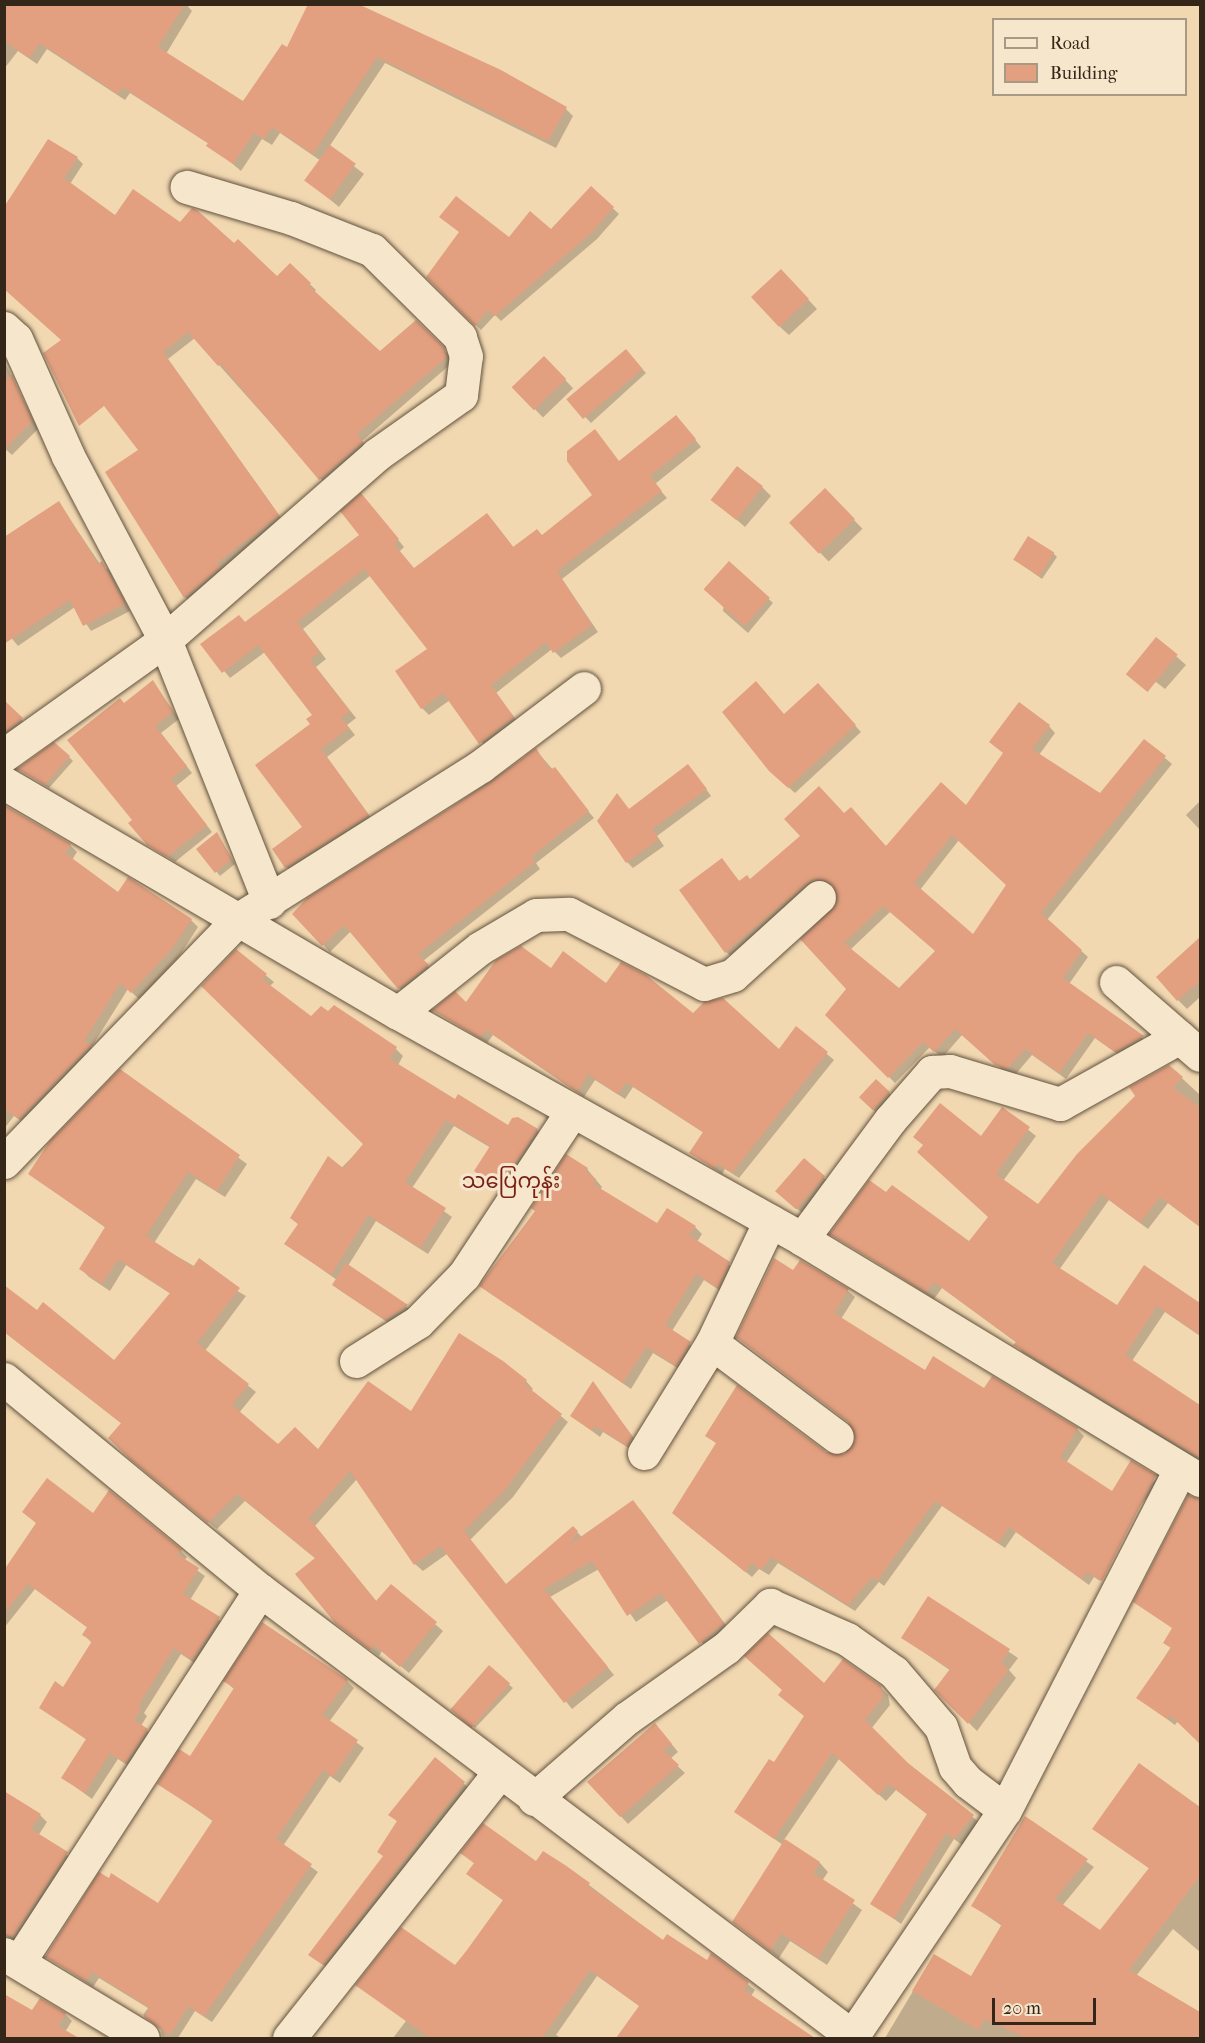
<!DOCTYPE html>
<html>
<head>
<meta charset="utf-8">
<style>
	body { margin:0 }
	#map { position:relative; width:1205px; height:2043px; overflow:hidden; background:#f1d8b1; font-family:"IM FELL French Canon","Noto Sans Myanmar",serif }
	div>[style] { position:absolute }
	.shadow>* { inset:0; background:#0003; transform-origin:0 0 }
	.building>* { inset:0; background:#e2a080; transform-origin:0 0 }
	.roads { filter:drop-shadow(0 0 2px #63523f) drop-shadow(0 0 2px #63523f) }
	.minor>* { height:33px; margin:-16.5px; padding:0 16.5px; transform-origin:16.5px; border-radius:16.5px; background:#f6e6cc }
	span { translate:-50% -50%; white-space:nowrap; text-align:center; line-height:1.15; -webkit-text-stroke:6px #f6e6cc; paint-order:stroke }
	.quarter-label { font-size:21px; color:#7a1f14 }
	.frame { position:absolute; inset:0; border:6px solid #342619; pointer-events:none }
	.legend { position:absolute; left:992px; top:18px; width:195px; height:78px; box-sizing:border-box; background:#f6e6cc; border:2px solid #a89984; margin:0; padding:8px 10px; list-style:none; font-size:18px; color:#342619 }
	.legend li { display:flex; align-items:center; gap:12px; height:30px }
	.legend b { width:30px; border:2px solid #a89984 }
	.scale { position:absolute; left:992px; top:1998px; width:104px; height:27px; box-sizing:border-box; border:3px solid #342619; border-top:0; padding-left:8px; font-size:18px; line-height:21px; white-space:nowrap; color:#342619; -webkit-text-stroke:4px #f6e6cc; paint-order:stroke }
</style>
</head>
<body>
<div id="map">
	<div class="shadow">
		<i style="clip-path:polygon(4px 4px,186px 4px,192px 11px,166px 54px,243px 103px,287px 50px,310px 4px,566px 109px,573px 116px,556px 148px,385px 63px,329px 147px,364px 174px,339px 207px,306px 180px,321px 161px,280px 133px,272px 145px,262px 139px,241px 171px,209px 144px,130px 93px,125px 100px,47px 49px,37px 64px,18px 51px,4px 69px)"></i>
		<i style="clip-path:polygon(77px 158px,83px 164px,70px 184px,116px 217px,180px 224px,234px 245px,277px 279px,290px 265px,316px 290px,314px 293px,380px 353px,416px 322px,449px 355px,452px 363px,362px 441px,368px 448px,326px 485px,195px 338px,168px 359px,284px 522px,191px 603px,185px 597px,172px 441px,4px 209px)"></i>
		<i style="clip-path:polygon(591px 188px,619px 214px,597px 239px,501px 321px,495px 315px,481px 330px,428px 277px,509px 239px,552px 231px)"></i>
		<i style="clip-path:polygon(790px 280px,817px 309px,789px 335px,780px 327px)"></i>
		<i style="clip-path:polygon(629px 355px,646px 373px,591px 423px,570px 401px)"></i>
		<i style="left:544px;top:358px;width:42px;height:42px;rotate:46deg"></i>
		<i style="clip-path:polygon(4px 361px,38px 429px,12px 455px,4px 448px)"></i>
		<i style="clip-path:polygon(682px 423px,701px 447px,655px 484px,667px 498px,562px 579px,598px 632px,561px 658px,552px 649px,496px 693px,520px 725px,487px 749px,450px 700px,429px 715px,422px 708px,429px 649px,371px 575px,303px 629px,326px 659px,316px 667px,356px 718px,347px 725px,355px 735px,327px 757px,374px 822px,293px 873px,286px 867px,304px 827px,314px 715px,265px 652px,230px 678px,202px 645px,246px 624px,361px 535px,368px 502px,404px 547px,399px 552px,415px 570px,493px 521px,514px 548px,542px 536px,594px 496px,620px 462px)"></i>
		<i style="clip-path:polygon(762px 487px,771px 496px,745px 527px,713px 499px)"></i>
		<i style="left:825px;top:490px;width:54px;height:47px;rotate:46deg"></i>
		<i style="clip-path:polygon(59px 503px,100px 564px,109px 570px,130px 611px,91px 631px,75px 607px,18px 646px,4px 629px)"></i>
		<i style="clip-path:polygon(1053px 553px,1057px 557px,1042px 579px,1015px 560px)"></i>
		<i style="clip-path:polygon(729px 564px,773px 603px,748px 633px,723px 611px)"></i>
		<i style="clip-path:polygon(1157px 639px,1186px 665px,1165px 689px,1143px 672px)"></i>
		<i style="clip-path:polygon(153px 682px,179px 719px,161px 733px,192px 773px,176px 786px,212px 832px,175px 862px,149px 844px,134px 820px)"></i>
		<i style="clip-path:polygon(824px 691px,861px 732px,795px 793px,777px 777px,784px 715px)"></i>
		<i style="clip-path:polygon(4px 703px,28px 726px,4px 744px)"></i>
		<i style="clip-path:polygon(evenodd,1049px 726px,1055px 733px,1039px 755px,1101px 795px,1145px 741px,1172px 764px,1047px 920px,1088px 957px,1069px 984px,1149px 1043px,1123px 1058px,1095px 1038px,1066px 1079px,1032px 1055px,1015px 1075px,1004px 1071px,962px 1035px,942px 1058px,930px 1047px,895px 1083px,827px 1015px,848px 989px,833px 885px,813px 889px,733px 958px,726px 952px,722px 860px,740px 882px,750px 880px,844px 815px,886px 848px,966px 807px,1049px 726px,959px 840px,1008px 885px,973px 936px,920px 890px,959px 840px,1049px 726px,890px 912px,937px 951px,899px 990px,850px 950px,890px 912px)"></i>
		<i style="clip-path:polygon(536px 750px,594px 818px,536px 863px,540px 869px,423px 961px,434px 972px,405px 994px,351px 931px,330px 952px,294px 914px)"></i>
		<i style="clip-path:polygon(69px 757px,73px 761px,49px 788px,19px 769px)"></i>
		<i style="clip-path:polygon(694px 772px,711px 796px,657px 836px,664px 846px,633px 868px,627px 862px,630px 810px)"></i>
		<i style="clip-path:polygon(1200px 801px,1200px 830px,1186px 815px)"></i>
		<i style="clip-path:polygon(217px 834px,235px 864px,220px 876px,198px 849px)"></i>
		<i style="clip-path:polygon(70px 845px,77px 852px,72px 860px,118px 895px,191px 920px,198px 927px,178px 958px,139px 999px,128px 989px,91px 1048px,97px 1053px,27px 1125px,14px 1116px,4px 1129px,4px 947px)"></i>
		<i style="clip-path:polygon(1189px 949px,1200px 961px,1200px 997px,1187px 1009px,1178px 1000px)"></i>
		<i style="clip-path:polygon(236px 951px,274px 982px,269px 987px,311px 1018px,396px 1049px,403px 1056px,398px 1065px,455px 1101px,509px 1127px,537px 1130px,544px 1137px,507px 1194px,476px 1171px,491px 1148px,454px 1126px,412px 1188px,452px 1217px,428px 1254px,376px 1221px,348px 1266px,411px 1310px,390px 1324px,338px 1289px,334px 1285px,337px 1280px,286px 1244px,299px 1225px,292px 1218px,365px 1144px)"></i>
		<i style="clip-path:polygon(552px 970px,693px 1015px,779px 1051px,797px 1029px,834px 1060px,739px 1178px,725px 1169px,722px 1174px,691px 1153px,704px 1133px,633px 1087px,625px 1099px,595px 1080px,584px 1097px,493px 1035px,487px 1043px,434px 1010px,466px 1004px)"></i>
		<i style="clip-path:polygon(1169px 1066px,1200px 1095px,1200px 1227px,1168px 1203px,1148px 1229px,1109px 1200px,1059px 1270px,1117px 1307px,1198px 1303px,1200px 1300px,1200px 1336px,1165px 1312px,1132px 1361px,1200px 1407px,1200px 1461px,1022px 1352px,1017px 1343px,942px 1288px,934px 1299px,831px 1233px,886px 1194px,969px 1243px,990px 1217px,981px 1138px,1002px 1109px,1036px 1136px,1003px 1181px,1038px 1206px)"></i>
		<i style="clip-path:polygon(121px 1071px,247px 1164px,225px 1197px,196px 1179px,154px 1243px,246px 1296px,205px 1351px,256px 1392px,239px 1413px,278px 1446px,318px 1451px,411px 1414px,526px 1381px,533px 1389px,531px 1391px,568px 1422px,513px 1497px,470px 1540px,506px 1585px,573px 1528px,583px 1538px,640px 1509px,731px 1632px,708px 1650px,668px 1600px,636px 1622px,599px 1569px,550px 1597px,614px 1675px,572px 1709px,447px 1554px,423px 1571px,415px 1564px,357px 1479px,315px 1526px,377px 1602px,391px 1586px,443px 1631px,409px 1673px,382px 1651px,379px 1656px,336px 1622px,316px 1559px,245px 1501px,217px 1529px,118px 1445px,122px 1424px,5px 1332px,37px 1312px,114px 1362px,171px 1294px,126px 1265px,110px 1291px,89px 1277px,81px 1269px,106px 1228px,30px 1174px)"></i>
		<i style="left:876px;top:1081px;width:23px;height:23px;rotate:43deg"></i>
		<i style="clip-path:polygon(804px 1160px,833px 1186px,809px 1219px,786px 1199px)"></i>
		<i style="clip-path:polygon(587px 1169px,602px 1187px,600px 1190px,657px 1226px,695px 1227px,702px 1234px,697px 1242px,736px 1270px,725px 1294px,704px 1280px,672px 1331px,697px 1350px,684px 1372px,653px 1353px,631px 1389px,481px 1286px)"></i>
		<i style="clip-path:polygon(793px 1272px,848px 1291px,855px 1297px,841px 1319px,925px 1372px,984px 1390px,993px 1378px,1077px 1429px,1084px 1436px,1066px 1463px,1113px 1493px,1154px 1476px,1100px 1581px,1094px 1577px,1089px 1585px,1016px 1532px,1005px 1548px,942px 1506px,884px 1586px,879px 1582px,855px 1611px,778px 1563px,769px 1575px,759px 1569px,752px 1577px,681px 1520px,717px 1444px,707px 1435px,844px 1456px,854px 1449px,856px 1430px,853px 1425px,737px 1337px)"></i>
		<i style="clip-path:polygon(593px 1383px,639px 1445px,635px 1452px,603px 1432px,600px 1437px,572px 1416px)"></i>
		<i style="left:1157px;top:1478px;width:7px;height:118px;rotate:45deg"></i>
		<i style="clip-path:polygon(93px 1515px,181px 1551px,187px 1557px,184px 1561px,205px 1576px,190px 1600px,226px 1625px,199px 1666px,181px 1654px,144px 1713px,147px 1716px,141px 1726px,153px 1736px,133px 1769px,118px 1759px,92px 1799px,63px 1778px,87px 1740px,41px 1707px,64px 1689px,92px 1643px,84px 1635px,88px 1628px,35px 1589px,4px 1628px,4px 1571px)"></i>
		<i style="clip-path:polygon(929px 1598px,1018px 1658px,1009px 1670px,1016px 1678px,977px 1731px,936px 1690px,951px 1671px,903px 1638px)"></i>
		<i style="clip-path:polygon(1200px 1602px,1200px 1742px,1178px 1721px,1175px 1725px,1138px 1698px)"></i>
		<i style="clip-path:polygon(489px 1667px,513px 1688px,475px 1728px,454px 1712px)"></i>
		<i style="clip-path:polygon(225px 1681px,347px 1681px,354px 1688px,329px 1722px,364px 1748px,340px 1783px,330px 1776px,283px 1846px,318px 1872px,212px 2022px,195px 2011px,178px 2038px,163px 2038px,161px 2030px,143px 2015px,148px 2008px,99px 1978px,93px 1987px,46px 1956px,159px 1905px,214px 1822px,159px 1783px,191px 1758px,235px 1690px)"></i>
		<i style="clip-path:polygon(824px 1685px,880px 1687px,888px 1695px,890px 1705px,871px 1729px,907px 1764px,980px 1823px,962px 1845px,954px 1839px,901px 1924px,872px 1903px,928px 1815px,896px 1790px,886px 1801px,839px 1759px,784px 1840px,820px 1863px,828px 1872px,822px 1881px,862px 1910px,827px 1965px,790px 1941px,779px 1958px,734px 1922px,783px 1845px,736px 1812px,774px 1764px)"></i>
		<i style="clip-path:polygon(662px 1732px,678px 1752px,670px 1759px,685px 1773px,628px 1824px,589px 1782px)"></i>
		<i style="clip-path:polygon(435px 1759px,470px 1789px,330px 1970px,310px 1955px,384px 1857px,398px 1822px,390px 1815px)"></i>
		<i style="clip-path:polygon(1140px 1765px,1200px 1809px,1200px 1857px,1193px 1867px,1200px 1873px,1200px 1952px,1173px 1929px,1136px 1976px,1200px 2014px,1200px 2038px,885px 2038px,934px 1956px,971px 1978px,1002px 1926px,973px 1906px,1025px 1818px,1094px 1867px,1062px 1906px,1100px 1932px,1150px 1869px,1094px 1829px)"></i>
		<i style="clip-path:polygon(4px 1793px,40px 1815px,47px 1822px,38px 1836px,74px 1860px,20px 1943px,4px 1935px)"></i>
		<i style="clip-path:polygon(469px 1859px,564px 1866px,664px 1942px,707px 1962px,712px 1956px,755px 1990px,751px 1996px,812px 2038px,618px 2038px,641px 2007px,597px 1976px,556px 2035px,561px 2038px,393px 2038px,406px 2021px,357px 1985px,455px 1967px,504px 1901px,468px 1874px,475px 1864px)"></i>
		<i style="clip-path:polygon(4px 1995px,32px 2012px,65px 2014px,72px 2021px,65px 2032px,77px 2038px,4px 2038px)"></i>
	</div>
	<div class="building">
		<i style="clip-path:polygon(4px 4px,185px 4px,158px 47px,243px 101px,282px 44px,287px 47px,308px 4px,358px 4px,501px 70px,567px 107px,548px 141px,377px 57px,313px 154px,272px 127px,264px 139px,254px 133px,233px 164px,206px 146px,208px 143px,122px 87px,118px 94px,40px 43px,29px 58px,4px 41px)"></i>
		<i style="clip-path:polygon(48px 139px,78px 157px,64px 178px,115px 215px,133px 189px,180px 222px,192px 208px,197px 210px,234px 243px,238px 239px,277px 276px,290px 263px,311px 283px,309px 286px,380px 351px,416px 320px,444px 347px,447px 357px,357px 434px,363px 442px,319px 480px,221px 364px,218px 366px,188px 332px,163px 352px,279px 515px,217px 563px,220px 567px,184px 598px,105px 472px,138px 450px,104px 406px,79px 426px,43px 353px,61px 340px,4px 289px,4px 207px)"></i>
		<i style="left:330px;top:145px;width:32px;height:44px;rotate:36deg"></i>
		<i style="clip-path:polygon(591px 186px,614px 207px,591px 233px,495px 316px,488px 310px,475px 326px,426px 277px,459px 232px,439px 217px,456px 196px,509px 237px,530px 211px,551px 229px)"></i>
		<i style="left:781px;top:269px;width:41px;height:41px;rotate:47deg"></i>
		<i style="left:626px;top:349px;width:26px;height:78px;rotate:50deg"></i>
		<i style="left:544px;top:356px;width:32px;height:45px;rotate:46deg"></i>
		<i style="clip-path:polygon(12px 375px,32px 421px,4px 450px,4px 380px)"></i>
		<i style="clip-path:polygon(676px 415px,696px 439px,650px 476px,662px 491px,557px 571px,592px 625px,553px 653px,546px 642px,491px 685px,514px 717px,479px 744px,443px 693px,421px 709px,395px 671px,427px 649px,364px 569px,297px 622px,320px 652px,310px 660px,350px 711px,341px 718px,349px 728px,321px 749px,369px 815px,285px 868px,272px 849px,302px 827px,255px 765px,310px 724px,306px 719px,312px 715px,258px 645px,222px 673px,200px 644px,239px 615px,245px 622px,359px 535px,340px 511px,361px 493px,399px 539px,394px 544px,414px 568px,487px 513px,513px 547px,537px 529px,542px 535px,592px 495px,567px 461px,567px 451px,595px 429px,619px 461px)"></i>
		<i style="left:737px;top:466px;width:33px;height:43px;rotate:38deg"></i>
		<i style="left:825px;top:488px;width:43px;height:50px;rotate:46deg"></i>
		<i style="clip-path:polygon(59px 501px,98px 564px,102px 561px,125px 604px,83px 626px,70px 600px,4px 644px,4px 537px)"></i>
		<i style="left:1028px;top:536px;width:31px;height:28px;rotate:32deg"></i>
		<i style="left:729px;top:561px;width:55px;height:38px;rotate:42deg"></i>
		<i style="left:1156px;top:637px;width:28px;height:48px;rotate:39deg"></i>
		<i style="clip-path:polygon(153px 680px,173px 712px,155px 726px,187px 766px,171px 779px,207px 825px,167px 857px,147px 845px,128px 823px,132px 820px,67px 740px,120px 698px,124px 703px)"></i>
		<i style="clip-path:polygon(756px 681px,784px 714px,818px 683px,856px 725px,788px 788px,769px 771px,722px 712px)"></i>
		<i style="clip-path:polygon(5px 701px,23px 718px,5px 732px)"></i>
		<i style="clip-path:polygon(evenodd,1019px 702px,1050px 725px,1032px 749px,1100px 793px,1144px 739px,1166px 756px,1041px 913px,1082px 950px,1063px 978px,1144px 1036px,1115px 1052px,1088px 1033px,1059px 1073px,1025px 1049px,1007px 1069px,995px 1065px,955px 1029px,934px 1052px,923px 1042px,888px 1078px,825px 1015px,846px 989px,800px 939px,837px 903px,832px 884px,816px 879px,807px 883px,725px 953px,679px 890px,722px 858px,739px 881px,747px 875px,750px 879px,800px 836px,784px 819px,819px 786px,844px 813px,851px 807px,886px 846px,941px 782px,966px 805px,1003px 753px,989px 742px,1019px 702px,952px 835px,1006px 885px,973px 934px,914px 883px,952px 835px,1019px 702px,883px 906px,935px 951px,899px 988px,844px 943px,883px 906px)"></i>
		<i style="clip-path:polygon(54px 742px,70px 756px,45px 785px,17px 769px)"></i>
		<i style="clip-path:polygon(536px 748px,550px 770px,555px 767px,589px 811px,531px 857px,535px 862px,418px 954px,429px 965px,398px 989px,344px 925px,322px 946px,292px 914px,307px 898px,491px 782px)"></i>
		<i style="clip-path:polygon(688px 764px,707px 789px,652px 829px,659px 839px,626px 863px,597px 821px,617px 793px,629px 809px)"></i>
		<i style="clip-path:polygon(4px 805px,71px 844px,65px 853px,118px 892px,128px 877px,192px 919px,171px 950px,131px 993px,120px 983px,84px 1041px,91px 1045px,19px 1119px,4px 1109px)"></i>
		<i style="clip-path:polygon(217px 832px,232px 859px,215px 873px,196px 849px)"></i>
		<i style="clip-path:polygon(1200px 937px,1200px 981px,1177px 1001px,1156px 977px)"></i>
		<i style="clip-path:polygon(521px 946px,551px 968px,563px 951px,606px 983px,621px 962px,646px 975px,693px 1013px,704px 1002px,723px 998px,779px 1049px,796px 1026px,828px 1052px,732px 1173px,718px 1164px,715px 1169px,689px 1153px,703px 1132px,626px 1082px,618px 1094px,588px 1074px,577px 1092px,486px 1030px,480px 1038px,432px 1010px,455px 991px,466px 1002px,496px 960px)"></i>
		<i style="clip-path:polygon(236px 949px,267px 974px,262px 979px,311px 1016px,321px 1006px,328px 1011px,334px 1005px,397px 1047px,390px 1059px,455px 1099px,458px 1094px,508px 1125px,512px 1118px,518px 1117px,538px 1129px,499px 1188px,474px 1171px,490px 1146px,446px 1120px,405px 1182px,446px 1208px,420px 1248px,368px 1215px,331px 1275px,284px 1244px,298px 1224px,290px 1218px,328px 1156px,343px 1168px,363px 1144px,201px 986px)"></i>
		<i style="clip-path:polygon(1169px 1065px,1183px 1077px,1173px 1088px,1200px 1107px,1200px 1227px,1160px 1197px,1140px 1223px,1101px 1194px,1052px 1263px,1117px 1305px,1144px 1265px,1200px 1303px,1200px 1335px,1157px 1306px,1125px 1355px,1200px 1405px,1200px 1458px,1013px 1345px,1016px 1342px,934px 1282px,926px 1292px,829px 1234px,869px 1180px,886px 1192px,892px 1185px,969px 1241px,988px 1217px,917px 1152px,923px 1145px,913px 1137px,940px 1103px,981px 1136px,1002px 1107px,1030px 1127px,996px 1174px,1038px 1204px,1077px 1154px,1135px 1096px,1129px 1087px)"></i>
		<i style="clip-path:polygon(120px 1069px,240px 1155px,217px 1191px,188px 1172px,146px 1236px,193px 1267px,199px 1258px,240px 1288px,197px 1343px,249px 1384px,232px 1405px,278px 1444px,295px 1427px,318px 1449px,368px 1381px,411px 1411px,459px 1333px,503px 1361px,527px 1380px,524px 1384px,562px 1414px,505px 1490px,464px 1531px,506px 1584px,573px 1526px,578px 1531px,569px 1545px,633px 1500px,724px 1623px,699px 1644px,661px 1593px,627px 1616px,592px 1561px,544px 1589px,608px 1667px,564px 1703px,440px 1546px,414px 1565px,350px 1471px,309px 1518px,376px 1601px,391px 1584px,437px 1622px,400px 1667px,374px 1645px,370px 1650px,335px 1623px,295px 1574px,315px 1558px,237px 1494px,208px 1523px,131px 1460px,108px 1438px,121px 1423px,4px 1332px,4px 1285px,37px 1310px,43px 1302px,114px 1360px,170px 1293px,118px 1259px,102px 1284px,79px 1269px,105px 1227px,28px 1174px,50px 1141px)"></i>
		<i style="left:876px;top:1079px;width:19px;height:25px;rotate:43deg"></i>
		<i style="clip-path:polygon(566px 1154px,588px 1168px,586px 1172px,596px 1179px,593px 1184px,657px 1223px,667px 1208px,696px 1226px,689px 1235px,730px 1262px,718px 1288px,696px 1274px,665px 1325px,691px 1342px,676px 1366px,646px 1347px,623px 1383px,479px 1286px,535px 1211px,531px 1208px)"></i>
		<i style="left:804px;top:1158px;width:28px;height:44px;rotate:41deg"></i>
		<i style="clip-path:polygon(774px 1258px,793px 1270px,800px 1260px,849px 1289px,834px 1313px,925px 1370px,933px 1356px,984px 1388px,992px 1376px,1078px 1428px,1060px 1457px,1112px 1491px,1131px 1460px,1156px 1475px,1102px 1581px,1087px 1572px,1082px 1579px,1009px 1527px,998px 1543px,935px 1501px,877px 1581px,872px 1577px,848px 1605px,771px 1557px,762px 1570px,752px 1563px,745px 1572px,672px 1513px,716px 1443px,705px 1436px,737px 1385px,826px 1452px,844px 1454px,855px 1440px,848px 1422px,736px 1337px)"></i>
		<i style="clip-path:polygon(346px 1263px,408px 1305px,385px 1320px,332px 1285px)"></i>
		<i style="clip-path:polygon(593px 1381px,632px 1436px,627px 1446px,595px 1426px,592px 1431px,570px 1416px)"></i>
		<i style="clip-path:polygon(47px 1478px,93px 1513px,109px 1490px,182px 1550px,177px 1554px,199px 1568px,183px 1594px,220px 1617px,192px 1660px,174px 1648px,138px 1706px,142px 1708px,134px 1720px,148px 1729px,125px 1763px,110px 1753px,85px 1793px,61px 1778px,86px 1739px,39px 1708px,55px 1681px,63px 1687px,92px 1641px,82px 1635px,87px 1627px,28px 1584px,4px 1613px,4px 1570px,36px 1523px,22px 1512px)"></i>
		<i style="clip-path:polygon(1188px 1495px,1200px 1499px,1200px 1744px,1170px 1715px,1167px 1719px,1136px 1698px,1171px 1648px,1163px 1643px,1172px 1628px,1133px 1602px)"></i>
		<i style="clip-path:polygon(928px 1596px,1010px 1649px,1001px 1663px,1009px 1669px,968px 1724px,934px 1690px,950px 1669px,901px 1638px)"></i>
		<i style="clip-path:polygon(262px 1622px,348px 1680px,322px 1715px,358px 1740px,333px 1777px,323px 1770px,276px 1839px,312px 1864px,204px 2016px,188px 2006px,170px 2035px,144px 2017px,150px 2008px,92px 1972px,86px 1981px,45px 1957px,99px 1872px,109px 1878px,111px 1873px,158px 1903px,213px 1820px,157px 1784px,179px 1749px,190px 1756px,234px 1688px,223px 1681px)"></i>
		<i style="clip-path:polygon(768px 1633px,824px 1683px,843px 1659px,881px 1686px,883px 1697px,865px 1720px,908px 1763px,974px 1815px,954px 1839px,946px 1833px,894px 1919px,870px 1904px,927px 1814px,889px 1784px,878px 1795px,832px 1753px,774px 1839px,734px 1812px,769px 1759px,774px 1762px,804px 1716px,778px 1695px,782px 1690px,744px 1656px)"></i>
		<i style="left:489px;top:1665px;width:28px;height:59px;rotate:41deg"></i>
		<i style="clip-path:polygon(655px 1723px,672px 1744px,663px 1750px,679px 1765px,620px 1817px,587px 1782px)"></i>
		<i style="clip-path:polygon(435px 1757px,465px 1782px,323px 1965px,308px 1955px,383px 1856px,377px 1852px,397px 1821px,388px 1815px)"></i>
		<i style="clip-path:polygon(1139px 1763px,1200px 1807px,1200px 1876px,1129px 1970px,1200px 2012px,1200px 2038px,1026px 2038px,985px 2019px,978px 2030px,912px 1991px,934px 1954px,971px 1976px,1002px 1924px,971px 1906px,1025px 1816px,1088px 1859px,1055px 1899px,1100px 1930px,1149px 1868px,1092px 1829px)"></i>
		<i style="clip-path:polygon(4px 1791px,41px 1814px,31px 1829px,68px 1852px,12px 1937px,4px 1934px)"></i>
		<i style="clip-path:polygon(483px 1823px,536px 1861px,543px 1851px,565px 1865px,590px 1883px,588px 1886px,663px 1940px,667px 1934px,707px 1960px,711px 1953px,749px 1982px,744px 1990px,815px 2038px,616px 2038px,639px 2006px,590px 1970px,542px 2038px,430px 2038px,355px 1985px,401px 1927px,455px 1965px,467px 1950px,503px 1900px,466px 1874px,474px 1863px,460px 1853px)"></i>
		<i style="clip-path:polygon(785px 1839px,820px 1862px,813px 1873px,855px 1900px,818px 1958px,781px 1933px,770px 1951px,732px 1922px)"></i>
		<i style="clip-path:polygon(4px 1994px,32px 2010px,40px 1998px,66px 2013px,58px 2026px,79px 2038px,4px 2038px)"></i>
	</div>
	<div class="roads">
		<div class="minor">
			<i style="left:4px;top:328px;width:16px;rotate:43deg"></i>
			<i style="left:16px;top:339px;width:128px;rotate:66deg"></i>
			<i style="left:68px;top:456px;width:208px;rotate:62.2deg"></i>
			<i style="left:165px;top:640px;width:282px;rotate:68.3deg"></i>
			<i style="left:4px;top:755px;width:198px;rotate:-35.5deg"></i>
			<i style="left:165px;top:640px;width:281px;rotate:-41.2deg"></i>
			<i style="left:376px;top:455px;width:104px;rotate:-35.2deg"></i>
			<i style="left:461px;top:395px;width:39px;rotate:-83deg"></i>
			<i style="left:466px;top:356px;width:20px;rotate:-108deg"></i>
			<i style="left:460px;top:337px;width:124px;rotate:-135.3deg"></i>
			<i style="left:372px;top:250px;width:87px;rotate:-158.4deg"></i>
			<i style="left:291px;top:218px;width:109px;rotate:-163.4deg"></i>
			<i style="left:4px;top:783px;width:456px;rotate:30.3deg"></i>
			<i style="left:398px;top:1013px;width:463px;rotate:29.2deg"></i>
			<i style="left:802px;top:1239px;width:465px;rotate:31.2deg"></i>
			<i style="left:1116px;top:982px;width:111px;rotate:41deg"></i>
			<i style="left:398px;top:1013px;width:105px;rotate:-38.4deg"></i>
			<i style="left:480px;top:948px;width:65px;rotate:-30.5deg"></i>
			<i style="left:536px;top:915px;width:33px;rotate:-2deg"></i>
			<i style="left:569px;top:914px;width:152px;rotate:27.4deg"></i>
			<i style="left:704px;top:984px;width:30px;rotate:-17deg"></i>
			<i style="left:733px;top:975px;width:116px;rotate:-42.2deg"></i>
			<i style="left:4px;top:1162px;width:338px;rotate:-46deg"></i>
			<i style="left:239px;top:919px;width:286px;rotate:-32.3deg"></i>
			<i style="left:481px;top:766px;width:129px;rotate:-37.1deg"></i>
			<i style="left:802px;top:1239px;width:148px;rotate:-53.5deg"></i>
			<i style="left:890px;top:1120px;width:64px;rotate:-48.8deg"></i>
			<i style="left:932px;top:1072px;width:18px;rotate:-3deg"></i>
			<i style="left:950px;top:1071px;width:115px;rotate:16.7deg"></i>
			<i style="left:1060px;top:1104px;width:137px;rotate:-29.2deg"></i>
			<i style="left:712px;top:1343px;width:156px;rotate:36.9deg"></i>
			<i style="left:356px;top:1361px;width:73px;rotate:-32.2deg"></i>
			<i style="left:418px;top:1322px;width:66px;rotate:-45.6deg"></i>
			<i style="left:464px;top:1275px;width:196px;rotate:-56.6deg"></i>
			<i style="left:4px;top:1379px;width:332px;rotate:39.5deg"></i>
			<i style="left:260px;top:1590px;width:741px;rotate:36.99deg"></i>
			<i style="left:644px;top:1453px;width:129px;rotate:-58.3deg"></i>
			<i style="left:712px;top:1343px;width:135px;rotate:-64.6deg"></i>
			<i style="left:534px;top:1799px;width:123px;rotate:-41.1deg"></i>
			<i style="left:627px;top:1718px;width:121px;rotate:-35.3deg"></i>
			<i style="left:726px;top:1648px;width:62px;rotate:-44.3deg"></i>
			<i style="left:770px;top:1605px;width:84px;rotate:23.8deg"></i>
			<i style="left:847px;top:1639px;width:57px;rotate:35.1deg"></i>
			<i style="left:894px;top:1672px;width:72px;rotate:49.5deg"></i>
			<i style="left:941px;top:1727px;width:42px;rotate:70.7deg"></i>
			<i style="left:955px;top:1767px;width:20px;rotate:49deg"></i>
			<i style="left:968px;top:1782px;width:46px;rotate:37.1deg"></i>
			<i style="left:4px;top:1954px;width:162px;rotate:31.1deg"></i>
			<i style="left:20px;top:1960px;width:441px;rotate:-57deg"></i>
			<i style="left:289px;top:2038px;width:340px;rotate:-51.6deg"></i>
			<i style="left:851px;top:2038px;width:275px;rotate:-56deg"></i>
			<i style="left:1005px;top:1810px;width:382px;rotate:-62.8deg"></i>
		</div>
	</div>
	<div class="quarter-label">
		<span style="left:511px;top:1181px">သပြေကုန်း</span>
	</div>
	<div class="frame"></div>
	<ul class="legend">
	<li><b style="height:8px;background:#f6e6cc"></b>Road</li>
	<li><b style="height:16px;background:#e2a080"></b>Building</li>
	</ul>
	<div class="scale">20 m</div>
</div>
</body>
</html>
